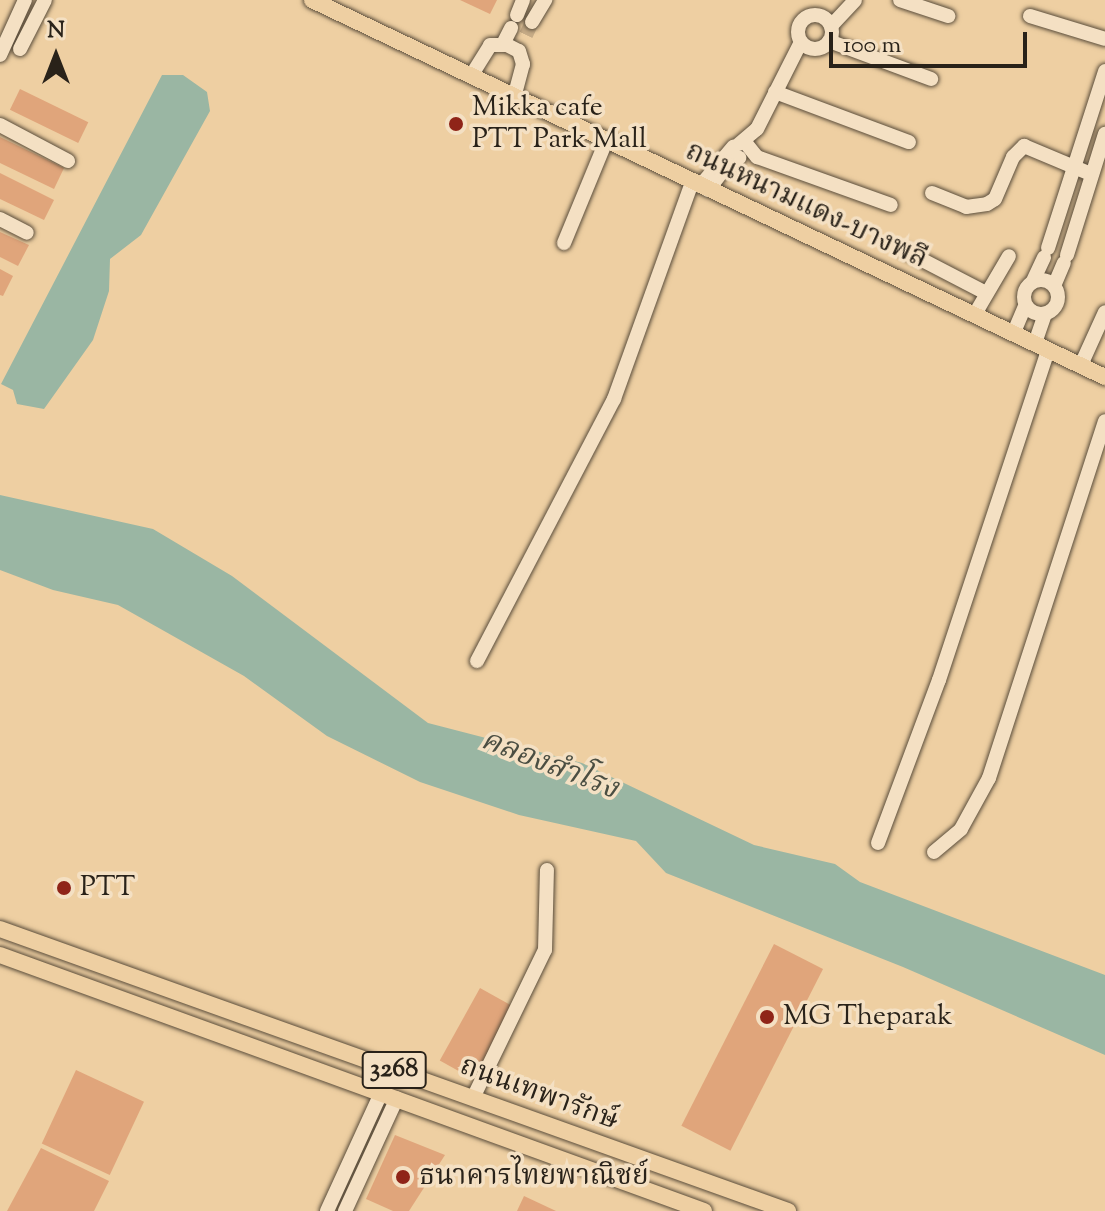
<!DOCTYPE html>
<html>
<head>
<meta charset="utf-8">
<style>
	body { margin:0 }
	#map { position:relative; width:1105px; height:1211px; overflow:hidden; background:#eecfa2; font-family:"Sorts Mill Goudy","Noto Serif Thai",serif }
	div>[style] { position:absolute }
	.water>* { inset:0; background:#9ab6a3 }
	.building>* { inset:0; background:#e0a57b; transform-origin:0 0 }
	.minor-tunnel>* { height:14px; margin-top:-7px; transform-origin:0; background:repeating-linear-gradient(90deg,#c7ac87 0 14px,transparent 0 21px) }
	.roads { filter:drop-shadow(0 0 2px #5a4d3b) drop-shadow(0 0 2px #5a4d3b) }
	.minor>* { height:14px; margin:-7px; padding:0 7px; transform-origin:7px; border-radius:7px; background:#f4e0c3 }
	.minor>.ring { margin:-7px; padding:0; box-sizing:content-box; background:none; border:14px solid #f4e0c3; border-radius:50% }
	.major>* { height:16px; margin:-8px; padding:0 8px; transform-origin:8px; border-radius:8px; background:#eecfa2 }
	.dots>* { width:22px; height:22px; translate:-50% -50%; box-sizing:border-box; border:4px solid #f4e0c3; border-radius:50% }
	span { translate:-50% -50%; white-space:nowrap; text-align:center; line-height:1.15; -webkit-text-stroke:7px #f4e0c3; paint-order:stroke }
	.shield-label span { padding:2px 6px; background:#f4e0c3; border:2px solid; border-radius:6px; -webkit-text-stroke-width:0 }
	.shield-label { font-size:26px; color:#292219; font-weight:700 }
	.poi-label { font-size:28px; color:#292219 }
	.left { translate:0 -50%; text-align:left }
	.street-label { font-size:28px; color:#292219 }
	.water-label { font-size:30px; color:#4b4e42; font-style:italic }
	.north { position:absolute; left:16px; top:16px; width:80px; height:80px; -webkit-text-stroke:6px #f4e0c3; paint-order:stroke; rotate:0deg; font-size:22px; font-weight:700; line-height:32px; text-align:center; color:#292219 }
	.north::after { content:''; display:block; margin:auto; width:28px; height:36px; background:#292219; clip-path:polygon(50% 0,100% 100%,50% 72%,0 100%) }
	.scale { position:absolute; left:829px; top:32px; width:198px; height:36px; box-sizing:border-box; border:4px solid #292219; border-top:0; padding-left:10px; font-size:24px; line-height:28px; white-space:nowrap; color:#292219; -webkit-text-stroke:6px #f4e0c3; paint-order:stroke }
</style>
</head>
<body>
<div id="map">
	<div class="water">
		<i style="clip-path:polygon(162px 75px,183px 75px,207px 92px,210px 111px,141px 235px,110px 259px,109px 291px,93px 340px,44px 409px,17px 404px,13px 390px,1px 384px)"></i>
		<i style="clip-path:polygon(0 495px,153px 529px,232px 576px,428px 723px,582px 763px,754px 845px,835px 864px,860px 882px,1105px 975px,1105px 1055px,903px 967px,666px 873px,636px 841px,519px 815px,420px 782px,327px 736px,244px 676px,118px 605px,53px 590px,0 570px)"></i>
	</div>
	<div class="building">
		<i style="clip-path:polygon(460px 0,497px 0,490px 14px)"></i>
		<i style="left:20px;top:89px;width:76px;height:23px;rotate:26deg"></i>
		<i style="clip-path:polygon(0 137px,64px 168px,54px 189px,0 163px)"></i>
		<i style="clip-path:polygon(0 173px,54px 200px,44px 220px,0 199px)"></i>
		<i style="clip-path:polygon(0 232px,29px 245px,18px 266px,0 257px)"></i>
		<i style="clip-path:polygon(0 269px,13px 276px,3px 296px,0 295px)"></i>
		<i style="left:774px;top:944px;width:55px;height:204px;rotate:27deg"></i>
		<i style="left:480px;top:988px;width:38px;height:83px;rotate:29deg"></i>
		<i style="left:76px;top:1070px;width:75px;height:81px;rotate:25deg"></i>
		<i style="clip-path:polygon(395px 1135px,445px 1155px,409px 1211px,393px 1211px,366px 1199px)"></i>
		<i style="clip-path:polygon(41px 1148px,109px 1181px,94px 1211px,7px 1211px)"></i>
		<i style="clip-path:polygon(524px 1196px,556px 1211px,517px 1211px)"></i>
	</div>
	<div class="minor-tunnel">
		<i style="left:526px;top:35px;width:14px;rotate:-65deg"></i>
	</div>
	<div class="roads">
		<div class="minor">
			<i style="left:900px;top:0;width:51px;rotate:18.4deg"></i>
			<i style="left:517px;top:15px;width:16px;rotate:-68deg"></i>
			<i class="ring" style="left:798px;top:15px;width:20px;height:20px"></i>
			<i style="left:1030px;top:16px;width:78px;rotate:17deg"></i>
			<i style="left:532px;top:22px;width:26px;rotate:-59deg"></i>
			<i style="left:831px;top:26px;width:35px;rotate:-47deg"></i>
			<i style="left:829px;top:41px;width:109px;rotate:20.4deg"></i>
			<i style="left:503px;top:44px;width:18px;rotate:-63deg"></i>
			<i style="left:20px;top:49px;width:55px;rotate:-63deg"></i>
			<i style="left:0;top:55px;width:60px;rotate:-65.6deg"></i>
			<i style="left:471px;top:76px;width:36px;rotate:-58deg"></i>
			<i style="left:490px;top:45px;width:17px"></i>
			<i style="left:507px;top:45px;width:13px;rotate:27deg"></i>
			<i style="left:519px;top:51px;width:14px;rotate:73deg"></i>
			<i style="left:523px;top:64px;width:34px;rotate:105deg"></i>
			<i style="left:775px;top:92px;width:143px;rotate:20.5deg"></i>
			<i style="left:0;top:125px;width:77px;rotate:27.9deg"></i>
			<i style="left:744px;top:141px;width:21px;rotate:51deg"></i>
			<i style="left:757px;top:157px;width:142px;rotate:19.7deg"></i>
			<i style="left:739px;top:144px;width:23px;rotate:-40deg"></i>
			<i style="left:757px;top:129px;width:97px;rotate:-63.2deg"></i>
			<i style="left:700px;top:186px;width:52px;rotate:-49.6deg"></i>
			<i style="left:708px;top:190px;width:33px;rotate:-52deg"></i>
			<i style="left:728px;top:164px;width:13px;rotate:-29deg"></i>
			<i style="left:932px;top:193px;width:37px;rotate:22deg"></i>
			<i style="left:966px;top:207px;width:21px;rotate:-8deg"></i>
			<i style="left:987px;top:204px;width:9px;rotate:-32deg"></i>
			<i style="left:995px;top:199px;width:46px;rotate:-66.8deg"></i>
			<i style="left:1013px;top:157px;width:16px;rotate:-45deg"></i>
			<i style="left:1024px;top:146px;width:73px;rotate:22.7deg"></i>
			<i style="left:0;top:219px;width:30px;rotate:27deg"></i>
			<i style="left:564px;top:243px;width:110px;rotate:-67.6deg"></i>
			<i style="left:1048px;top:248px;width:186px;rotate:-72.1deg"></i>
			<i style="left:905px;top:251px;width:89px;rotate:27.4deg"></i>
			<i style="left:1067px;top:255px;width:127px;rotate:-72.6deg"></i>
			<i class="ring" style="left:1024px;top:280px;width:20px;height:20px"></i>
			<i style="left:1033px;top:281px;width:26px;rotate:-65deg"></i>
			<i style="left:1054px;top:286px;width:25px;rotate:-67deg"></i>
			<i style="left:975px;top:314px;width:67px;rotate:-59.6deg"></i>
			<i style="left:1014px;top:332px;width:28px;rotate:-67deg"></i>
			<i style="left:1035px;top:343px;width:31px;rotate:-71deg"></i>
			<i style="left:1081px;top:365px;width:58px;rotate:-65.6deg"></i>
			<i style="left:477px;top:661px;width:296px;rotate:-62.4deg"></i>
			<i style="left:614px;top:399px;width:231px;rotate:-70.2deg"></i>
			<i style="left:878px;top:843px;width:174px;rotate:-69.5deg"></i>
			<i style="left:939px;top:680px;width:348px;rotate:-71.7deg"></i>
			<i style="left:934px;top:852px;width:35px;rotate:-40deg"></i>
			<i style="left:961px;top:829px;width:58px;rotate:-61.2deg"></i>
			<i style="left:989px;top:778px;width:375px;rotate:-72deg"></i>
			<i style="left:473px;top:1098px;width:165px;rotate:-64.1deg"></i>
			<i style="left:545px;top:950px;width:80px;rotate:-88.6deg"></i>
			<i style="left:327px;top:1211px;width:130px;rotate:-65.4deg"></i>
			<i style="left:345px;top:1211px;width:124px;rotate:-65.3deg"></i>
		</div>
		<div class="major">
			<i style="left:312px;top:0;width:878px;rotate:25.43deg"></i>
			<i style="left:0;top:929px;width:837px;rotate:19.69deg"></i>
			<i style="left:0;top:955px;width:749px;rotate:19.98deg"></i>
		</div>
	</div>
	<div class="dots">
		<i style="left:456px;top:124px;background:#8f2418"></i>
		<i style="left:64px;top:888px;background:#8f2418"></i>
		<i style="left:767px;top:1017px;background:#8f2418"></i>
		<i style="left:403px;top:1177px;background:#8f2418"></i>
	</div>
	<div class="shield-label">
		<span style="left:394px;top:1070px">3268</span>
	</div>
	<div class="poi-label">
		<span class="left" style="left:472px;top:124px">Mikka cafe<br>PTT Park Mall</span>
		<span class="left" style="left:80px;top:888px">PTT</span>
		<span class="left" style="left:783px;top:1017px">MG Theparak</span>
		<span class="left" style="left:419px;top:1177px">ธนาคารไทยพาณิชย์</span>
	</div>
	<div class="street-label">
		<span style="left:806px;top:206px;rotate:25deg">ถนนหนามแดง-บางพลี</span>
		<span style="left:539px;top:1094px;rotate:20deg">ถนนเทพารักษ์</span>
	</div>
	<div class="water-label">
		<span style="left:549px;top:766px;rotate:21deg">คลองสำโรง</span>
	</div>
	<div class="north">N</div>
	<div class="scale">100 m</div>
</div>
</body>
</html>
